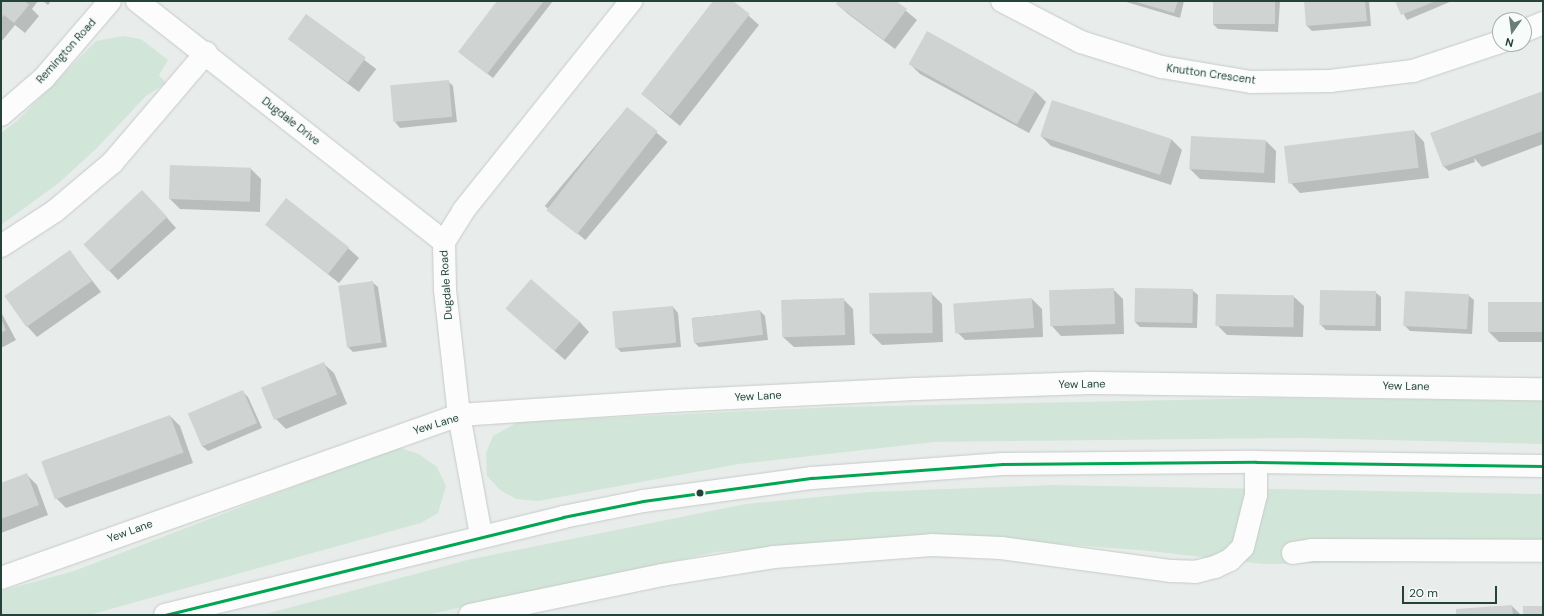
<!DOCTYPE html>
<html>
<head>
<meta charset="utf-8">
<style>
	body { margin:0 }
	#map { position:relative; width:1544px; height:616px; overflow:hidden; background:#e8edeb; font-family:"DM Sans",sans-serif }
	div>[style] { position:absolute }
	.green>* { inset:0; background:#d1e6d8 }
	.shadow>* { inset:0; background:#0003; transform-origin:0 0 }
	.building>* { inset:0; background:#cfd4d2; transform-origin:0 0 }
	.roads { filter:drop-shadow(0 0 1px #c5cac8) drop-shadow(0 0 1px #c5cac8) }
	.minor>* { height:22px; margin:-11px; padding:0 11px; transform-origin:11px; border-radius:11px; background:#fcfcfc }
	.secondary>* { height:22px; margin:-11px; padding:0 11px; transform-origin:11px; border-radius:11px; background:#fcfcfc }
	.bus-1>* { height:3px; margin:-1.5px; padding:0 1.5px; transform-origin:1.5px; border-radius:1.5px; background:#00a651 }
	.dots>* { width:11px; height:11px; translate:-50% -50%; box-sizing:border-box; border:2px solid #f7fbf9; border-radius:50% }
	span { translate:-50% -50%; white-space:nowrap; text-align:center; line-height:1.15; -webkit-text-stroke:3px #f7fbf9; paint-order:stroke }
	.street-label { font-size:11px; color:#24423a }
	.frame { position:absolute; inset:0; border:2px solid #24423a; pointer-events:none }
	.north { position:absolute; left:1492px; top:12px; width:40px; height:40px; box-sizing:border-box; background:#f7fbf9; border:1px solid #a3b1ad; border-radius:50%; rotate:194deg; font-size:11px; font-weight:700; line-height:16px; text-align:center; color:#24423a }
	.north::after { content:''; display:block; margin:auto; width:14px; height:18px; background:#697e78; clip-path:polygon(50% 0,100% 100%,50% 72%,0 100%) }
	.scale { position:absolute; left:1402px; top:586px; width:95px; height:18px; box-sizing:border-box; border:2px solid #24423a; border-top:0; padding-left:5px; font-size:12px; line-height:14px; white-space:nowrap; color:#24423a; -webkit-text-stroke:3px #f7fbf9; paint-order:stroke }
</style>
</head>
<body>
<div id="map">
	<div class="green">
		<i style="clip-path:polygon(123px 36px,141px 39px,168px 60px,159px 75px,166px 83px,146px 96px,96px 149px,60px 182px,1px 225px,1px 133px,17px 121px,96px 41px)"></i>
		<i style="clip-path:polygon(1273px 398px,1543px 401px,1543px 444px,1303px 438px,934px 442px,739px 464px,538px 501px,516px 499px,500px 490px,487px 476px,486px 453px,493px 436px,518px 422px,835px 407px)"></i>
		<i style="clip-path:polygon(397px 447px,419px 454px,437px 467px,446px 486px,438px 513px,421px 523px,89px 615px,1px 615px,1px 591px,74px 571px)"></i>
		<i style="clip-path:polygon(1053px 485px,1543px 494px,1543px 560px,1263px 564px,1149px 551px,933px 534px,716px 552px,426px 615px,262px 615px,467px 560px,746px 504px,869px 492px)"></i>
	</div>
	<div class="shadow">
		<i style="clip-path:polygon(1px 1px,38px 1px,32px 9px,39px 16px,25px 33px,15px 25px,1px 42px)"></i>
		<i style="clip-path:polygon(43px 1px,51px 1px,48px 5px)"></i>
		<i style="clip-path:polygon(246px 1px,260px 1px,247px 2px)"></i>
		<i style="clip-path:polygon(499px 1px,553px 1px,493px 78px,465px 57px)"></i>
		<i style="clip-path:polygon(714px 1px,732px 1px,759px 25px,680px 126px,642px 94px)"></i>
		<i style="clip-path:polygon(839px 1px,894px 1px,917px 20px,895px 49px,848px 14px,837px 4px)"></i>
		<i style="clip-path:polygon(1123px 1px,1184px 1px,1180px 18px)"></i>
		<i style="clip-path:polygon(1214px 1px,1280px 1px,1278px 32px,1218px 29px,1213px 24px)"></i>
		<i style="clip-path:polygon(1305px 1px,1369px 1px,1371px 26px,1312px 31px,1307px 26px)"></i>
		<i style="clip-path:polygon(1396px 1px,1452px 1px,1407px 20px)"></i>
		<i style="left:306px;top:16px;width:88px;height:29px;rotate:37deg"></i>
		<i style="clip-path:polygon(928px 33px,1036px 92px,1046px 102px,1029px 133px,920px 74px,910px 64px)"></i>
		<i style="clip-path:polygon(448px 81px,453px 86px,457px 122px,400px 128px,395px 122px)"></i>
		<i style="clip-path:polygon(1543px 93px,1543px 144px,1482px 167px,1474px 158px,1475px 162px,1449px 171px,1443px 166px)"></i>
		<i style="clip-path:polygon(1052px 102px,1172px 140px,1182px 150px,1171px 185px,1051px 146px,1041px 136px)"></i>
		<i style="left:627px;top:108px;width:53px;height:128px;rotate:40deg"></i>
		<i style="clip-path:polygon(1414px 131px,1424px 142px,1429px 178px,1300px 193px,1290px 182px)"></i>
		<i style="clip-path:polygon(1266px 141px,1276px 151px,1275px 183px,1200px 179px,1190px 169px)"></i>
		<i style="clip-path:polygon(251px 169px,261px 179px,260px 212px,180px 209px,170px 199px)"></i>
		<i style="clip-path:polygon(153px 202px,176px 228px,118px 280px,84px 244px)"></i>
		<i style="clip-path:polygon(266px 225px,348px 248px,359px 258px,339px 283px)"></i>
		<i style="clip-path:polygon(70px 252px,101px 292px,37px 337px,27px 326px)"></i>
		<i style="clip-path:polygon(372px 282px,378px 287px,387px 347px,353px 352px,348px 347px)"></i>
		<i style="clip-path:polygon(1113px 289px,1123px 299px,1124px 334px,1061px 336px,1051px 325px)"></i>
		<i style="clip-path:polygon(1192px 290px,1198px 295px,1197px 328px,1140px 327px,1135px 322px)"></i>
		<i style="clip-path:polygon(1375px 292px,1381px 297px,1381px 331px,1326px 330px,1321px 325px)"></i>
		<i style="clip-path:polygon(931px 293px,942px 304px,943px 342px,882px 345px,872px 335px,870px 296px)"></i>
		<i style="clip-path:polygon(1468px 295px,1474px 300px,1472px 334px,1410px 331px,1405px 326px)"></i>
		<i style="clip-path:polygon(1293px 296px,1304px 306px,1303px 337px,1227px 335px,1217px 325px)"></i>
		<i style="clip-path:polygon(843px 299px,853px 309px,855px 345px,794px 347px,783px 337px,782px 300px)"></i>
		<i style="clip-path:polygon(1032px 299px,1042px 309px,1043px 337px,965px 340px,955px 330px)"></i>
		<i style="clip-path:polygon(1543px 303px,1543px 342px,1499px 342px,1489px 332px)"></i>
		<i style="clip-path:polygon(673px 307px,678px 313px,681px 347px,621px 352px,616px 347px,613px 312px)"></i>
		<i style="clip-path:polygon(507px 309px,579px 321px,589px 332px,565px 360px)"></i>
		<i style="clip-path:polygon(760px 311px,765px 316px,768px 340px,699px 347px,694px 342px,692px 318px)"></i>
		<i style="clip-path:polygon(1px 312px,16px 340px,1px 348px)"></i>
		<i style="clip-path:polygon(323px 363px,334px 373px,347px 404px,286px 429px,276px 419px)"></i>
		<i style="clip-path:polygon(243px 392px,248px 397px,262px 428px,208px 451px,202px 446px)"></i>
		<i style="clip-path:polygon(170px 416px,180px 426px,193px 463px,66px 508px,56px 498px,43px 461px)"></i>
		<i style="clip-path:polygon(27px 475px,37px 485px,48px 515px,1px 533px,1px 484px)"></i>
		<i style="clip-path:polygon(1512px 606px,1521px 615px,1457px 615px)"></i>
	</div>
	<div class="building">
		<i style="clip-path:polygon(1px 1px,25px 1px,29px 5px,14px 23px,4px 15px,1px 19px)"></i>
		<i style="clip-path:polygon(497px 1px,544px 1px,487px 74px,458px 52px)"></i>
		<i style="clip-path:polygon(713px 1px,733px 1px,750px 14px,670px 116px,641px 94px)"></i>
		<i style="clip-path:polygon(838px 1px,896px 1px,907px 9px,884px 40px,836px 4px)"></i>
		<i style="clip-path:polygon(1133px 1px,1178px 1px,1174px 13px)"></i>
		<i style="left:1213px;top:1px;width:62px;height:23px"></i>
		<i style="clip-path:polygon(1304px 1px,1365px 1px,1367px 21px,1306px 26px)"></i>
		<i style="clip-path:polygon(1395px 1px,1436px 1px,1401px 15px)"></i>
		<i style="left:306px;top:14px;width:74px;height:31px;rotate:36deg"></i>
		<i style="left:927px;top:31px;width:124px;height:38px;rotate:29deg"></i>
		<i style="left:449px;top:80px;width:37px;height:59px;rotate:85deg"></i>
		<i style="clip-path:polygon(1543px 91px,1543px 131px,1443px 167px,1430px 133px)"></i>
		<i style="left:1052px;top:100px;width:126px;height:38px;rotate:18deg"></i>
		<i style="left:627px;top:107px;width:39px;height:131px;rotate:38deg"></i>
		<i style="left:1414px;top:130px;width:38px;height:131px;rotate:83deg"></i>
		<i style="left:1191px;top:136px;width:75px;height:33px;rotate:3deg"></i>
		<i style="left:170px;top:165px;width:81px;height:34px;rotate:2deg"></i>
		<i style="left:142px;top:190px;width:37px;height:80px;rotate:47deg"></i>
		<i style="left:286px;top:198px;width:80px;height:34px;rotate:38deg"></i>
		<i style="left:70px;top:250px;width:38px;height:80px;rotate:55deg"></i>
		<i style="left:531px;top:279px;width:65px;height:39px;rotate:41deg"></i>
		<i style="left:373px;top:281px;width:62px;height:35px;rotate:82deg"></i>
		<i style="left:1114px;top:288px;width:36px;height:65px;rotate:88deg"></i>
		<i style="left:1135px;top:288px;width:58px;height:34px;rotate:1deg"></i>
		<i style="left:1320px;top:290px;width:56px;height:35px;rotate:1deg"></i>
		<i style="left:1405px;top:291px;width:64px;height:35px;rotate:3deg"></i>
		<i style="left:932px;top:292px;width:41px;height:63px;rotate:89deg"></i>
		<i style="left:1216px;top:294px;width:78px;height:32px;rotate:1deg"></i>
		<i style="left:844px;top:298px;width:37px;height:63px;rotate:88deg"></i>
		<i style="left:1032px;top:298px;width:30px;height:79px;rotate:86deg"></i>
		<i style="left:1488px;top:302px;width:55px;height:30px"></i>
		<i style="left:673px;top:306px;width:37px;height:61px;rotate:85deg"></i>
		<i style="left:760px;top:310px;width:25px;height:69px;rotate:83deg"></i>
		<i style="clip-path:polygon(1px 319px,6px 330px,1px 333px)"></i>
		<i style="left:324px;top:362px;width:35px;height:68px;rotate:68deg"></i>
		<i style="left:243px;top:390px;width:36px;height:60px;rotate:67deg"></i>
		<i style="left:170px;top:415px;width:40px;height:137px;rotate:70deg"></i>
		<i style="clip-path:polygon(27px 473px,39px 505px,1px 519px,1px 483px)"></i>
		<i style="clip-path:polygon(1512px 605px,1513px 615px,1456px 615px,1456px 609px)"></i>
		<i style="left:1523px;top:606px;width:20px;height:9px"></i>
	</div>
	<div class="roads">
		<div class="minor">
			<i style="left:137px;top:1px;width:390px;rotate:38.1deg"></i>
			<i style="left:1002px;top:1px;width:89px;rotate:27.4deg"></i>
			<i style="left:1081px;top:42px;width:85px;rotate:17.2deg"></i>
			<i style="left:1162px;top:67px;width:90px;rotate:9.6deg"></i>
			<i style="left:1251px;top:82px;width:79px;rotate:-0.7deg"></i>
			<i style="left:1330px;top:81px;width:84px;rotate:-6.9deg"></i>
			<i style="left:1413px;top:71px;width:92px;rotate:-18.4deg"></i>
			<i style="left:1524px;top:31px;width:21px;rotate:-23deg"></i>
			<i style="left:1px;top:115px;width:57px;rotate:-40.7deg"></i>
			<i style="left:44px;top:78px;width:101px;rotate:-49.4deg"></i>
			<i style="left:1px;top:246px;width:64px;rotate:-32.9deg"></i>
			<i style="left:55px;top:211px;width:75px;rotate:-40.1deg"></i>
			<i style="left:112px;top:163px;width:145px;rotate:-49.5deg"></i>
			<i style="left:481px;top:535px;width:122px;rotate:-100.4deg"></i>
			<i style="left:459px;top:415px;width:126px;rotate:-96.4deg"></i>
			<i style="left:445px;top:290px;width:48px;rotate:-91.2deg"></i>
			<i style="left:444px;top:242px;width:36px;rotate:-58deg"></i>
			<i style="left:463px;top:211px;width:269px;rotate:-51.3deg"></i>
			<i style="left:1293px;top:553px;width:19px;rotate:-9deg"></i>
			<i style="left:1312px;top:550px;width:231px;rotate:0.2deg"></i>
			<i style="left:1px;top:578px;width:486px;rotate:-19.6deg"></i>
			<i style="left:459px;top:415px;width:212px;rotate:-3.8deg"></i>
			<i style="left:671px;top:401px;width:244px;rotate:-2.8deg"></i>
			<i style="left:915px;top:389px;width:174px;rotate:-2deg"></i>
			<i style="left:1089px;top:383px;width:454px;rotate:0.8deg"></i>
			<i style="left:470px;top:615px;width:196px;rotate:-11.8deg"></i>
			<i style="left:662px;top:575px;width:113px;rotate:-9.1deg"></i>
			<i style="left:774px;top:557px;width:158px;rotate:-4.3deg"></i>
			<i style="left:932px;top:545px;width:69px;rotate:2.5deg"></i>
			<i style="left:1001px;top:548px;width:172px;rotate:7.7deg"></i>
			<i style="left:1171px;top:571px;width:24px;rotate:2deg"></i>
			<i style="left:1195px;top:572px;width:21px;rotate:-14deg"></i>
			<i style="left:1215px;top:567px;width:17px;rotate:-25deg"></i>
			<i style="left:1230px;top:560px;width:18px;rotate:-45deg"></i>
			<i style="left:1243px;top:547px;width:54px;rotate:-76deg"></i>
			<i style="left:1256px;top:495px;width:33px;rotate:-90deg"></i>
		</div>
		<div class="secondary">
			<i style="left:165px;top:615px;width:410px;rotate:-13.8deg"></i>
			<i style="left:563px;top:517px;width:82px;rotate:-11.3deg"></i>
			<i style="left:643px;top:501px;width:171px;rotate:-7.8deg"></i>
			<i style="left:812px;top:478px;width:191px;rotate:-4.2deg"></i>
			<i style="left:1002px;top:464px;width:254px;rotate:-0.5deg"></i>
			<i style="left:1256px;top:462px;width:287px;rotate:0.8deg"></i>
		</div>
	</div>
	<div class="bus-1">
		<i style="left:165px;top:615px;width:410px;rotate:-13.8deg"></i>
		<i style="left:563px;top:517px;width:82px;rotate:-11.3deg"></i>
		<i style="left:643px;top:501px;width:171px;rotate:-7.8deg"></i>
		<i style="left:812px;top:478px;width:191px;rotate:-4.2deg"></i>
		<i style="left:1002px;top:464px;width:254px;rotate:-0.5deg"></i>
		<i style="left:1256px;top:462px;width:287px;rotate:0.8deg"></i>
	</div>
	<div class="dots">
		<i style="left:700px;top:493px;background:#24423a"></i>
	</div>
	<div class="street-label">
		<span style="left:66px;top:51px;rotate:-48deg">Remington Road</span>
		<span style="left:1211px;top:74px;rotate:8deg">Knutton Crescent</span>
		<span style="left:291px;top:121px;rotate:38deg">Dugdale Drive</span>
		<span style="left:446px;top:285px;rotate:-94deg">Dugdale Road</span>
		<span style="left:1082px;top:384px;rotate:-1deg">Yew Lane</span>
		<span style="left:1406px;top:386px;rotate:1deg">Yew Lane</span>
		<span style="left:758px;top:396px;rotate:-3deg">Yew Lane</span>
		<span style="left:436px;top:424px;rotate:-17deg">Yew Lane</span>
		<span style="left:130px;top:531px;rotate:-20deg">Yew Lane</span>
	</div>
	<div class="frame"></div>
	<div class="north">N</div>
	<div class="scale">20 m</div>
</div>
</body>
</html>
